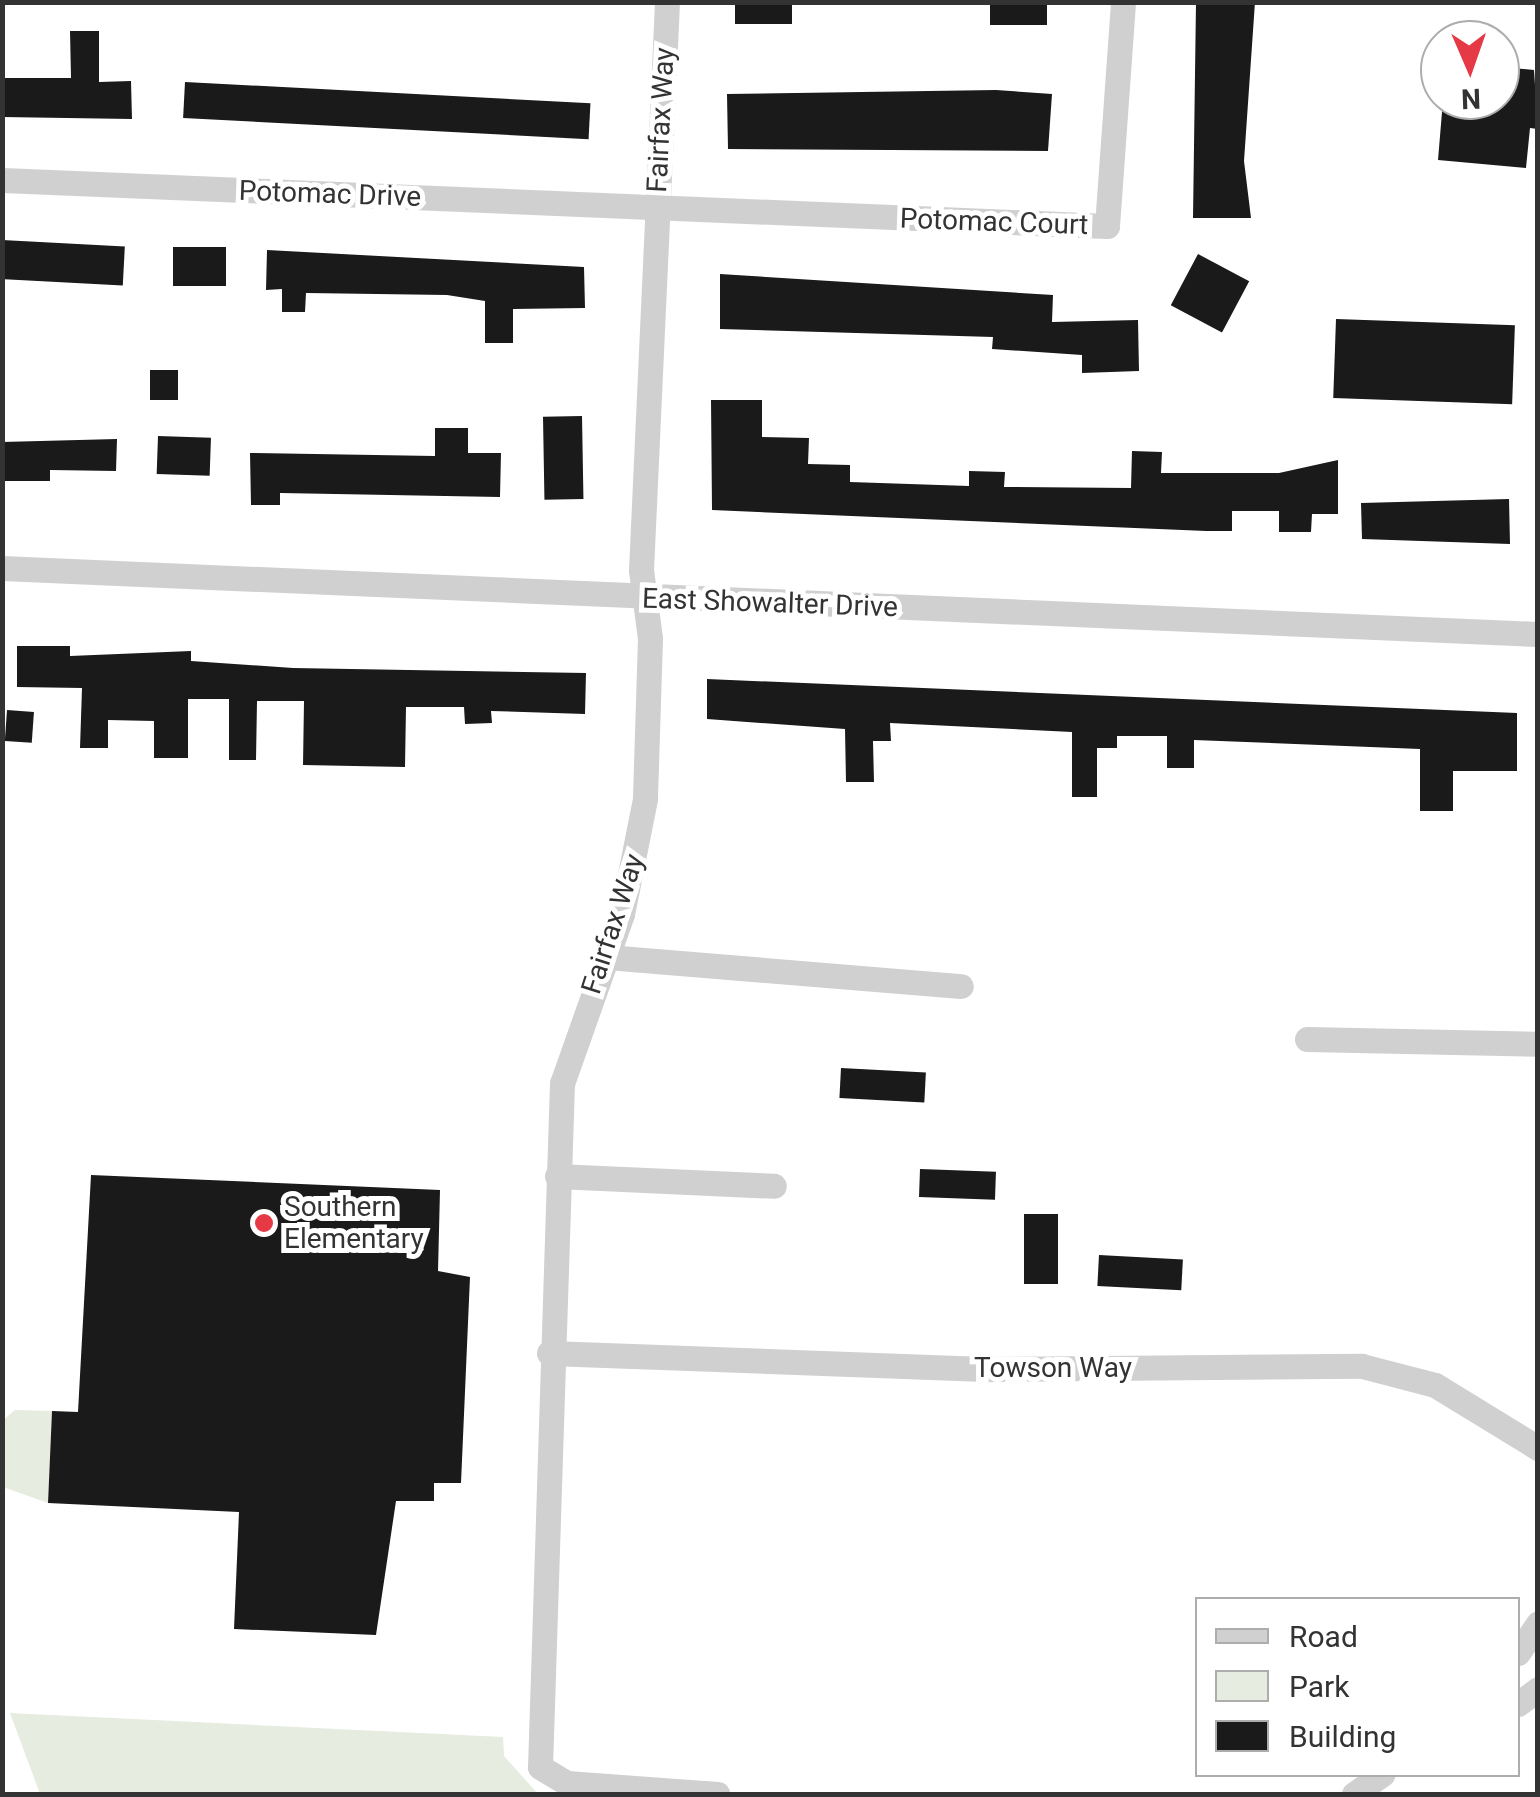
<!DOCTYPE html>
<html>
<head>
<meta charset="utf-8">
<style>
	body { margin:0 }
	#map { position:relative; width:1540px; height:1797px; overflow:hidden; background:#fff; font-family:Roboto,sans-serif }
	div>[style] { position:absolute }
	.green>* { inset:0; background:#e6ecdf }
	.building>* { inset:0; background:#1a1a1a; transform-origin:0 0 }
	.street>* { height:25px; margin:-12.5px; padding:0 12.5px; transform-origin:12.5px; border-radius:12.5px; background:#d0d0d0 }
	.dots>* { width:28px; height:28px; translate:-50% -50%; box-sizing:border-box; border:5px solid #fff; border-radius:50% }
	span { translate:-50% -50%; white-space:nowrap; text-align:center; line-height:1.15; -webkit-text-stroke:10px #fff; paint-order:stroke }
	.street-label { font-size:28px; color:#333 }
	.poi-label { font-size:28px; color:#333 }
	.left { translate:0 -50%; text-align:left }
	.frame { position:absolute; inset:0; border:5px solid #333; pointer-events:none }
	.legend { position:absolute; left:1195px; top:1597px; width:325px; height:180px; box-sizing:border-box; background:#fff; border:2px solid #adadad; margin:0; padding:12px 18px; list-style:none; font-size:30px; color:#333 }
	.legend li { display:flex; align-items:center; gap:20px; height:50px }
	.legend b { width:50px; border:2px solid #adadad }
	.north { position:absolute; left:1420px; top:20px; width:100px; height:100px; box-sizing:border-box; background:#fff; border:2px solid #adadad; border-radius:50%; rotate:178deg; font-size:28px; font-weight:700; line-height:40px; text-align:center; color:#333 }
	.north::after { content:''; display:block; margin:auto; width:35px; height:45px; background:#e63946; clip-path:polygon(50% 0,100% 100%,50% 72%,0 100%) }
</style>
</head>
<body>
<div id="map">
	<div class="green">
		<i style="clip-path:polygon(15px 1410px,52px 1411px,48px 1503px,3px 1487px,2px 1421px)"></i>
		<i style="clip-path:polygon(10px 1713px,503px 1737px,504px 1756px,538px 1794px,40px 1794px)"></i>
	</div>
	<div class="building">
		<i style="left:735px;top:2px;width:57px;height:22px"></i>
		<i style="left:990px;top:2px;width:57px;height:23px"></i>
		<i style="clip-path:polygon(1196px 2px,1255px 2px,1244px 161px,1251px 218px,1193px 218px)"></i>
		<i style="clip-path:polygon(70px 31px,99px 31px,99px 82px,131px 81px,132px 119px,2px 117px,2px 78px,71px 78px)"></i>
		<i style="clip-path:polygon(1500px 67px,1534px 70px,1538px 129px,1530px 128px,1526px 168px,1438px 160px,1443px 100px,1500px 100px)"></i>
		<i style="left:185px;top:82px;width:406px;height:36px;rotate:3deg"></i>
		<i style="clip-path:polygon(996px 90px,1052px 94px,1048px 151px,728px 149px,727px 94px)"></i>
		<i style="left:2px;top:240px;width:123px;height:39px;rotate:3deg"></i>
		<i style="left:173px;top:247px;width:53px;height:39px"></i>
		<i style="clip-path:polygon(267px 250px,584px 267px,585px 308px,513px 309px,513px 343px,485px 343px,485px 301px,447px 295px,306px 293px,305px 312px,282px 312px,282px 289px,266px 290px)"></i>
		<i style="left:1198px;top:254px;width:58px;height:58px;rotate:28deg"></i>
		<i style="clip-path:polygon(720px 274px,1053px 295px,1052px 322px,1138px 320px,1139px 371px,1082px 373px,1082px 355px,992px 349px,993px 337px,720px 329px)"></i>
		<i style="left:1336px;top:319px;width:179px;height:79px;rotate:2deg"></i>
		<i style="left:150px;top:370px;width:28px;height:30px"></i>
		<i style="clip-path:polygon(711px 400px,762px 400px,762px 437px,809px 438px,808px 464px,850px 465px,850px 482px,969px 486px,969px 471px,1005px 472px,1004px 487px,1131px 488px,1132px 451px,1162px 452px,1161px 473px,1279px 473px,1338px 460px,1338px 514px,1312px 514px,1311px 532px,1279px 532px,1279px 511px,1232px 511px,1232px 531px,1206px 531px,712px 510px)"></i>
		<i style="left:582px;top:416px;width:83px;height:39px;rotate:89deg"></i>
		<i style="clip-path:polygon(435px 428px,468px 428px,468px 453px,501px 453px,500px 497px,280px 493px,280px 505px,251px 505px,250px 453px,435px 456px)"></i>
		<i style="left:158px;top:436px;width:53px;height:38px;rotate:2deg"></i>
		<i style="clip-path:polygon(117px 439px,116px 471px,50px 470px,50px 481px,2px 481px,2px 442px)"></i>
		<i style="clip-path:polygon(1509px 499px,1510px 544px,1362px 539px,1361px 503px)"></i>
		<i style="clip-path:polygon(17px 646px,70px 646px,70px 656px,191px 651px,191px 661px,293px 668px,586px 673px,585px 714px,491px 711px,492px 723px,465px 724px,464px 707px,406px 707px,405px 767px,303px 765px,304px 701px,257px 701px,256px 760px,229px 760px,229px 699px,188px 699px,188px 758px,154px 758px,154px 721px,108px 720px,108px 748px,80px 748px,82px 688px,17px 687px)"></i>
		<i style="clip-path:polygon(707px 679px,1517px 713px,1517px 771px,1453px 771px,1453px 811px,1420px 811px,1420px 749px,1194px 740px,1194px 768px,1167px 768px,1167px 736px,1117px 736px,1117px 748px,1097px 748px,1097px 797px,1072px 797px,1072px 732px,890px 723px,891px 741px,873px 741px,874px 782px,846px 782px,845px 729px,707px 719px)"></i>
		<i style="left:7px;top:710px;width:27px;height:31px;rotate:4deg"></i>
		<i style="left:841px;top:1068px;width:85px;height:30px;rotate:3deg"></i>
		<i style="left:920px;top:1169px;width:76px;height:28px;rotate:2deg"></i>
		<i style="clip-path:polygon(91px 1175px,440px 1190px,438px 1271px,470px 1277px,461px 1483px,434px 1483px,434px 1501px,396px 1501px,376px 1635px,234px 1629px,239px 1512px,48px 1503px,52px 1411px,78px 1412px)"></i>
		<i style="left:1024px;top:1214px;width:34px;height:70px"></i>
		<i style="left:1099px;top:1255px;width:84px;height:31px;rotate:3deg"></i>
	</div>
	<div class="street">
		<i style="left:667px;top:2px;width:569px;rotate:92.62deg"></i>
		<i style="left:641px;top:570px;width:69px;rotate:82.5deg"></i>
		<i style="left:650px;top:638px;width:161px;rotate:91.8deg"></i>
		<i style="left:645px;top:799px;width:117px;rotate:101.3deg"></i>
		<i style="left:622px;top:914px;width:179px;rotate:109.5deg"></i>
		<i style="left:562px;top:1083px;width:684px;rotate:91.84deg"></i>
		<i style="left:540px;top:1767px;width:31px;rotate:31deg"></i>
		<i style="left:567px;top:1783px;width:151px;rotate:4.2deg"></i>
		<i style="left:2px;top:180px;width:1106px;rotate:2.38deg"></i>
		<i style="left:1107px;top:226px;width:225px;rotate:-85.9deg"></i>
		<i style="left:2px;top:568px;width:1537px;rotate:2.46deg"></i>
		<i style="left:607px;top:957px;width:355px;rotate:4.7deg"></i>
		<i style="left:1307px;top:1039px;width:231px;rotate:1.2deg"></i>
		<i style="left:557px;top:1176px;width:217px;rotate:2.6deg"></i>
		<i style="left:549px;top:1353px;width:442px;rotate:2.1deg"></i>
		<i style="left:991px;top:1369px;width:371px;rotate:-0.5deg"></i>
		<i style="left:1362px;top:1366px;width:75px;rotate:14.6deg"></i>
		<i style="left:1435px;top:1385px;width:121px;rotate:31.5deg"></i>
		<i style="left:1518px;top:1653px;width:36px;rotate:-56deg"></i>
		<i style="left:1518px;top:1704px;width:25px;rotate:-37deg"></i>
		<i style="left:1354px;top:1794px;width:35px;rotate:-35deg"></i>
	</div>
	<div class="dots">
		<i style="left:264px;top:1223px;background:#e63946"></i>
	</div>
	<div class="street-label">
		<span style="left:661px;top:120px;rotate:-87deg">Fairfax Way</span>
		<span style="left:330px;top:194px;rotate:2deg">Potomac Drive</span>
		<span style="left:994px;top:222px;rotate:2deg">Potomac Court</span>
		<span style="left:770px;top:603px;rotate:2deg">East Showalter Drive</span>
		<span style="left:613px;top:924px;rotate:-72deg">Fairfax Way</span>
		<span style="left:1053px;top:1368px">Towson Way</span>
	</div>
	<div class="poi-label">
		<span class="left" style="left:284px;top:1223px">Southern<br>Elementary</span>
	</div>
	<div class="frame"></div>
	<ul class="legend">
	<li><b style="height:12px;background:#d0d0d0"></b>Road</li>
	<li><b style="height:28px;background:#e6ecdf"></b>Park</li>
	<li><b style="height:28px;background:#1a1a1a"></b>Building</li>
	</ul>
	<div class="north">N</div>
</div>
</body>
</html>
